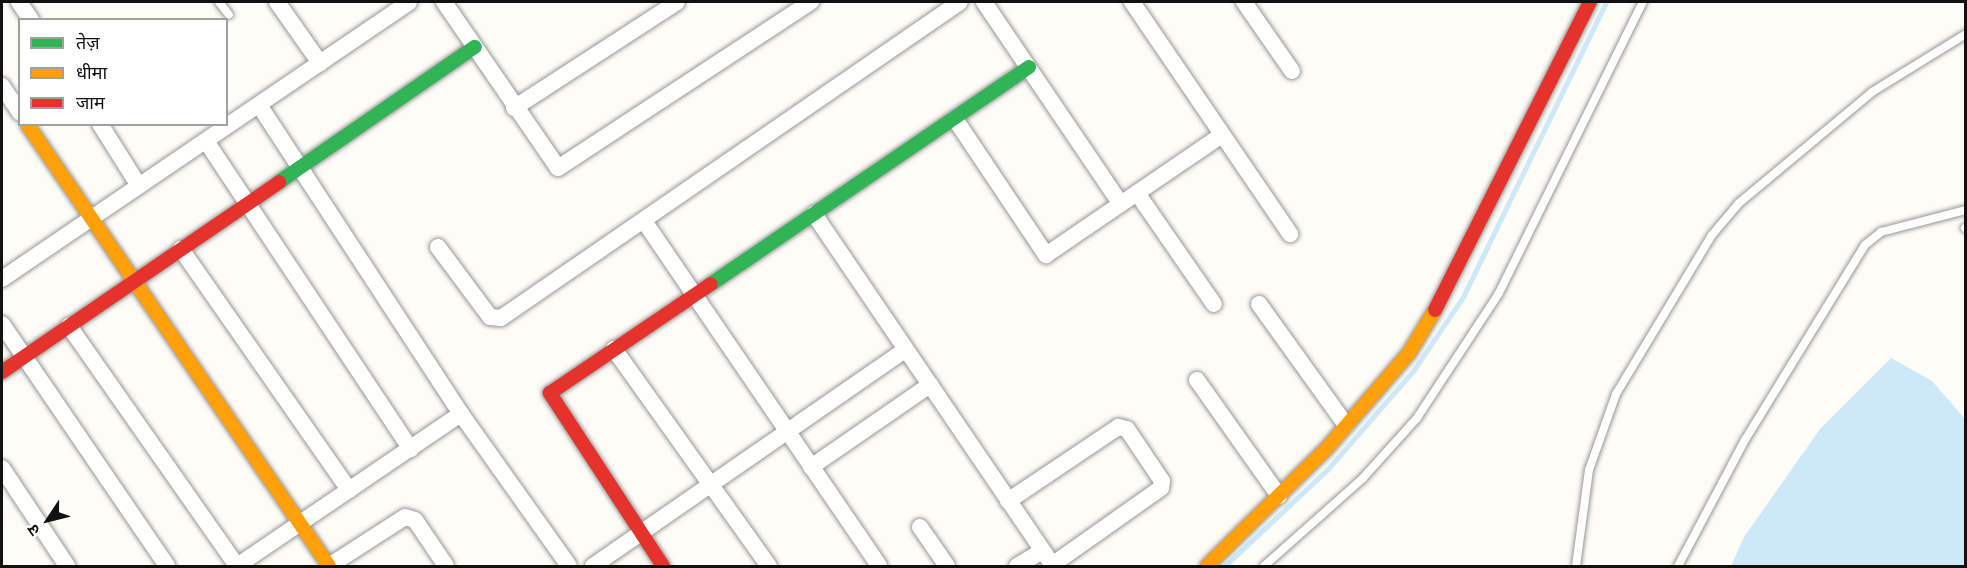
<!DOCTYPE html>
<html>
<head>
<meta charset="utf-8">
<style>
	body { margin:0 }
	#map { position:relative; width:1967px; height:568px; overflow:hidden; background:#fdfcf7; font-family:Lora,"Noto Sans Devanagari",serif }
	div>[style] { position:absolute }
	.water>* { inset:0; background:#cde8f7 }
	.stream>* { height:4.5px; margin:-2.25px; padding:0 2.25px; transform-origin:2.25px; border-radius:2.25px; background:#cde8f7 }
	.roads { filter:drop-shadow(0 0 2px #979795) drop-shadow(0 0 2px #979795) }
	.lane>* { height:8px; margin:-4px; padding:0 4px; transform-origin:4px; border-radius:4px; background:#fffffe }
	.street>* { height:16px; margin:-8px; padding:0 8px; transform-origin:8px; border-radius:8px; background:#fffffe }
	.fast>* { height:14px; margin:-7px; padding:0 7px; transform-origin:7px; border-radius:7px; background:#30b455 }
	.slow>* { height:14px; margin:-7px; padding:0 7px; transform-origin:7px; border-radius:7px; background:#ff9f0a }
	.jam>* { height:14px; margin:-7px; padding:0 7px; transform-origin:7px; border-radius:7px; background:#e5322d }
	span { translate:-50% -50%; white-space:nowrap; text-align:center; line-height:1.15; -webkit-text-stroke:6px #fff; paint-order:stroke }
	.frame { position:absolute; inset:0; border:3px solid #111; pointer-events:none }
	.legend { position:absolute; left:18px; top:18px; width:210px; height:108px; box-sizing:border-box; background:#fff; border:2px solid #a0a0a0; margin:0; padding:8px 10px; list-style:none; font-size:18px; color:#111 }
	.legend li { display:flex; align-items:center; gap:12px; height:30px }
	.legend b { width:30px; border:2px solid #a0a0a0 }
	.north { position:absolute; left:18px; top:490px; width:60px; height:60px; -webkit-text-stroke:4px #fff; paint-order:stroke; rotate:235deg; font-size:16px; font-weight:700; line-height:24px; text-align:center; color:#111 }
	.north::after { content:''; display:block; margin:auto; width:21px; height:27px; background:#111; clip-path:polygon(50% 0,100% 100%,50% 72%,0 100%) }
</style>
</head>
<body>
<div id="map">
	<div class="water">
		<i style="clip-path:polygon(1891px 358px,1932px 381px,1965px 419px,1965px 566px,1731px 566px,1744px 537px,1820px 429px)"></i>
	</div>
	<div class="stream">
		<i style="left:1225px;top:566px;width:141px;rotate:-43.3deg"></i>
		<i style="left:1328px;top:469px;width:131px;rotate:-49deg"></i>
		<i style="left:1414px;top:370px;width:88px;rotate:-56.1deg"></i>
		<i style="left:1463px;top:297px;width:328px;rotate:-64.1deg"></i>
	</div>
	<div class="roads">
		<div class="lane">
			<i style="left:219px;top:2px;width:16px;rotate:52deg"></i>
			<i style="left:1965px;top:228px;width:1px"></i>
			<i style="left:1264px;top:566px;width:132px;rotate:-41.6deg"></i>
			<i style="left:1363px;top:478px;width:81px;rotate:-48deg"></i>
			<i style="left:1417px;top:418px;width:149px;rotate:-56.7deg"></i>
			<i style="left:1499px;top:293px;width:325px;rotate:-63.7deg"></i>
			<i style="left:1576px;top:566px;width:97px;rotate:-82.3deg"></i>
			<i style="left:1589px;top:470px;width:81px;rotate:-70.4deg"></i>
			<i style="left:1616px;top:394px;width:186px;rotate:-58.9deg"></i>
			<i style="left:1712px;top:235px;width:42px;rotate:-49.8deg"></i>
			<i style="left:1739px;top:203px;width:173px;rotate:-39.8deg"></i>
			<i style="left:1872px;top:92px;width:110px;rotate:-31.7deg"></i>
			<i style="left:1678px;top:566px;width:143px;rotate:-62deg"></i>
			<i style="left:1745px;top:440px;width:229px;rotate:-58.4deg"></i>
			<i style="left:1865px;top:245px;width:21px;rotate:-39deg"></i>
			<i style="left:1881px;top:232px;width:88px;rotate:-14.5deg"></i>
		</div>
		<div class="street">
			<i style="left:19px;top:2px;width:22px;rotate:56deg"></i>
			<i style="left:277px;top:2px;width:75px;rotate:54.8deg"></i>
			<i style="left:444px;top:2px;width:201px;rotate:55.5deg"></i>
			<i style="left:558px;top:168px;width:303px;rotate:-33.3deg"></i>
			<i style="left:984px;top:2px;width:244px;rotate:55.9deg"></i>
			<i style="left:1132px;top:2px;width:281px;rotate:55.7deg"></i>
			<i style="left:1244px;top:2px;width:84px;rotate:55.2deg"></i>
			<i style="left:2px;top:86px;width:32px;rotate:56deg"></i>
			<i style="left:259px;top:105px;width:369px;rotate:56.8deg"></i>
			<i style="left:461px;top:414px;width:186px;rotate:54.6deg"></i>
			<i style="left:514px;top:108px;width:194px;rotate:-33deg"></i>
			<i style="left:955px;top:119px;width:164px;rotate:56.2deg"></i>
			<i style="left:1046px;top:255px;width:213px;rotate:-34.3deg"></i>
			<i style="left:100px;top:124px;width:73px;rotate:57.8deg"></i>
			<i style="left:206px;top:141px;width:370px;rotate:56.4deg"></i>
			<i style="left:1137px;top:193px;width:135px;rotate:55.3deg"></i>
			<i style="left:814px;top:214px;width:425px;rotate:55.8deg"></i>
			<i style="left:644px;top:221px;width:417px;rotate:55.7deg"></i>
			<i style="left:438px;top:247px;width:87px;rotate:53.4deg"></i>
			<i style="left:490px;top:317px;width:11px;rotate:5deg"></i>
			<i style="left:501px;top:318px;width:557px;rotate:-34.55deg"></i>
			<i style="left:181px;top:249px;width:294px;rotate:55.1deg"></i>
			<i style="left:2px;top:279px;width:492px;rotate:-34.2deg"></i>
			<i style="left:1259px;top:304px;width:149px;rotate:54.3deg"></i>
			<i style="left:2px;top:324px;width:293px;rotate:55.7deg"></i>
			<i style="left:69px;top:326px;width:293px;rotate:55deg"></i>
			<i style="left:614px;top:349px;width:267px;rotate:54.5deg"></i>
			<i style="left:1197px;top:380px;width:142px;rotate:54.7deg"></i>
			<i style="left:811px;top:467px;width:145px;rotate:-34.6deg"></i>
			<i style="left:2px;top:468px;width:118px;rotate:56.4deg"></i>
			<i style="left:1008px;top:501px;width:133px;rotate:-33.9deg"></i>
			<i style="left:1118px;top:427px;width:9px;rotate:13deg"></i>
			<i style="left:1127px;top:429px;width:63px;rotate:56.1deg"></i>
			<i style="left:1162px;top:481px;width:7px;rotate:98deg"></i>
			<i style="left:1161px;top:488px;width:133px;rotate:144.8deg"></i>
			<i style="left:920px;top:527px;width:47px;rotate:55.3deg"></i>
			<i style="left:237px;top:566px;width:271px;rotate:-34.2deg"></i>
			<i style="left:329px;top:566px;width:90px;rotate:-32.8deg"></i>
			<i style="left:405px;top:517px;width:10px;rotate:17deg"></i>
			<i style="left:415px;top:520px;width:55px;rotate:56deg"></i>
			<i style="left:593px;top:566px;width:379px;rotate:-34.7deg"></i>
			<i style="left:1017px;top:566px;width:29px;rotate:-31deg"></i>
		</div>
		<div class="fast">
			<i style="left:279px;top:182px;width:238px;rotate:-34.6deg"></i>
			<i style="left:711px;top:284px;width:385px;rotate:-34.3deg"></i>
		</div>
		<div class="slow">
			<i style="left:27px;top:124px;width:535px;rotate:55.66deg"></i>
			<i style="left:1207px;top:566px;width:168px;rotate:-44.5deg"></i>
			<i style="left:1327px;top:448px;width:125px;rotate:-49.2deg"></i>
			<i style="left:1409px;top:353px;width:50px;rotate:-58.8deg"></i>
		</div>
		<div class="jam">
			<i style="left:1435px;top:310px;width:345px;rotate:-63.3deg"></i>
			<i style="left:2px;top:372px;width:336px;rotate:-34.4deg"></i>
			<i style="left:663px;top:566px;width:207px;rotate:-123.2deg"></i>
			<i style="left:550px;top:393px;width:194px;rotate:-34.1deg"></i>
		</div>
	</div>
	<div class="frame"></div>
	<ul class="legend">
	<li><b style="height:8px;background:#30b455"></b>तेज़</li>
	<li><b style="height:8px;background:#ff9f0a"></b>धीमा</li>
	<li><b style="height:8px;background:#e5322d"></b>जाम</li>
	</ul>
	<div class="north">उ</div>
</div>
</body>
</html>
